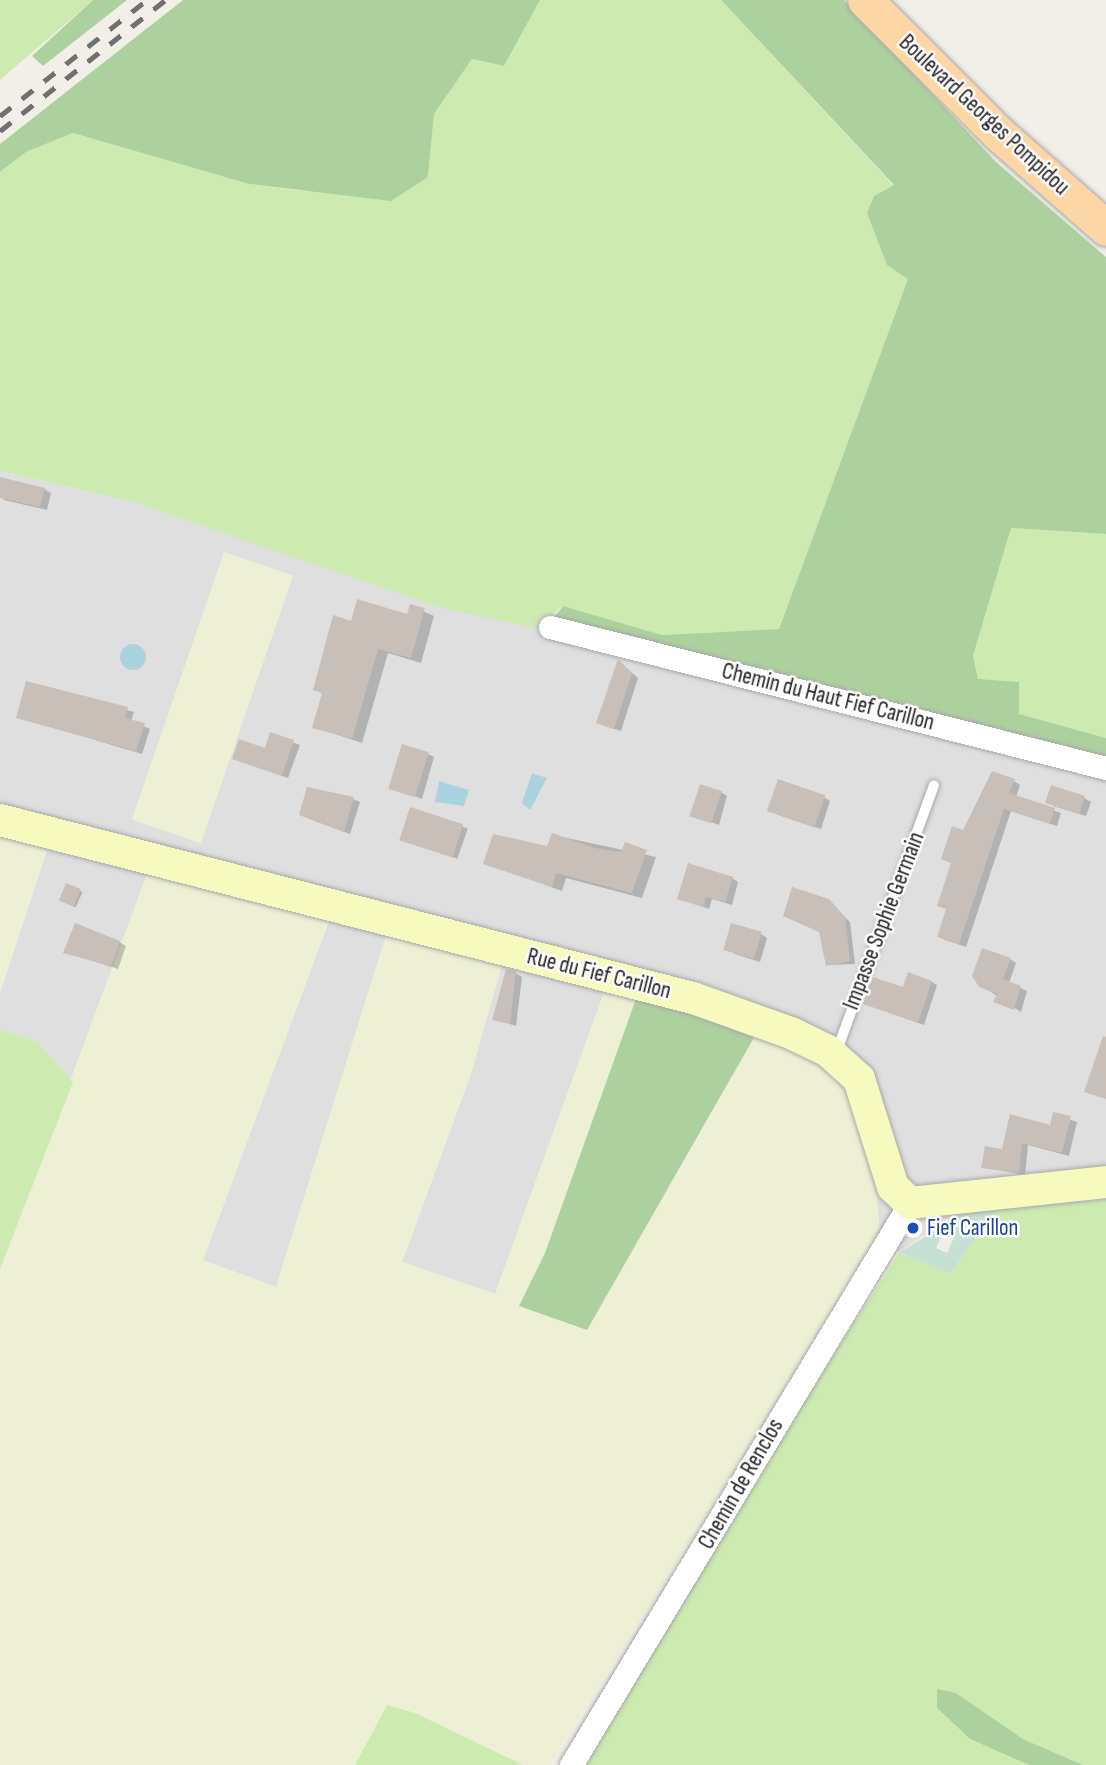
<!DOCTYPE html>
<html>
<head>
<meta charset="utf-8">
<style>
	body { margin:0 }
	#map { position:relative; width:1106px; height:1765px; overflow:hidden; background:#f2efe9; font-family:"Sofia Sans Condensed",sans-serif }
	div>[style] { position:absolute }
	.residential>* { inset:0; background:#e0dfdf }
	.farmland>* { inset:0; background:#eef0d5; transform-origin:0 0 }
	.grass>* { inset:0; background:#cdebb0 }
	.forest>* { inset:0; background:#add19e }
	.wetland>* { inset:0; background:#c6e0d4 }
	.water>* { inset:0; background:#aad3df }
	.round { border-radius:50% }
	.shadow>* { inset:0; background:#0003; transform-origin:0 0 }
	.building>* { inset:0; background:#c7bfb8; transform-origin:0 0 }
	.roads { filter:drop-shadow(0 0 2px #a9a9a9) drop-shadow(0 0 2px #a9a9a9) }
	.lane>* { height:10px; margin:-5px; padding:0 5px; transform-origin:5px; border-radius:5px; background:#fff }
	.street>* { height:23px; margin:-11.5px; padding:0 11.5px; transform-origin:11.5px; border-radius:11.5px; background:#fff }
	.secondary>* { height:32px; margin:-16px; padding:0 16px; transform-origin:16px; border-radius:16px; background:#f7fabf }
	.primary>* { height:35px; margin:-17.5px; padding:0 17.5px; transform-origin:17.5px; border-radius:17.5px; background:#fcd6a4 }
	.rail>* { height:5px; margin-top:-2.5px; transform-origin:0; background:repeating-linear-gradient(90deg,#707070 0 14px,transparent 0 28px) }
	.dots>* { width:19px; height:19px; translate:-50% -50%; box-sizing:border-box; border:4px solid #fff; border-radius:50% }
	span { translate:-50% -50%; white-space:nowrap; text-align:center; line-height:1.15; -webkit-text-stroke:5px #fff; paint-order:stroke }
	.street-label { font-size:23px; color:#222 }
	.transit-label { font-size:23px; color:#164399 }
	.left { translate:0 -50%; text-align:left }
</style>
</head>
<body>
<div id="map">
	<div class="residential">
		<i style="clip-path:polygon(0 471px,136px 503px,305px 558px,1106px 762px,1106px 1200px,940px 1224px,899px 1253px,880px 1236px,875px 1176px,606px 987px,495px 1294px,402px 1262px,472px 1071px,386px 936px,276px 1287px,203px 1260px,329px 921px,147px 874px,73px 1082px,38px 1042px,0 1029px,0 993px,48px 847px,0 834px)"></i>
	</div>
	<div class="farmland">
		<i style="left:224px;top:552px;width:73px;height:283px;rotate:19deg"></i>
		<i style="clip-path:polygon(0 834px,48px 847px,0 993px)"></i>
		<i style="clip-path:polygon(147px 874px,329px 921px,203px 1260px,276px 1287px,386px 936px,502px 965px,472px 1071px,402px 1262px,495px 1294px,606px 987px,637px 996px,545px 1253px,519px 1306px,679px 1172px,756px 1034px,814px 1060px,846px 1083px,875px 1176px,880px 1236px,550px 1765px,523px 1765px,387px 1705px,355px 1765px,0 1765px,0 1269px)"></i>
	</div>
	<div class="grass">
		<i style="clip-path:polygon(0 0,93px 0,0 80px)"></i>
		<i style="clip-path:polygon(540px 0,721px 0,894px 186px,908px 279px,779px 629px,662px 635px,563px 606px,536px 628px,440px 608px,136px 503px,0 471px,0 172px,26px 152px,73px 133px,249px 184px,303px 191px,428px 177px,434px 114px,472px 59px,504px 66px)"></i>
		<i style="clip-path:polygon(1011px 528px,1106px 534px,1106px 738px,1018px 714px,978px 679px,973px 656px)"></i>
		<i style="clip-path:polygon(0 1029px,38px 1042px,73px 1082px,0 1269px)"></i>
		<i style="clip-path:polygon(1106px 1200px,1106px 1765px,1083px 1765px,1023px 1739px,956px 1693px,938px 1690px,937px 1708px,970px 1739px,1029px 1765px,582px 1765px,714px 1541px,899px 1253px,950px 1274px,996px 1209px)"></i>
		<i style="clip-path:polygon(387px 1705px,415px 1713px,523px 1765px,355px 1765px)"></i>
	</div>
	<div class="forest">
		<i style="clip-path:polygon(93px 0,127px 0,43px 66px,32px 56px)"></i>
		<i style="clip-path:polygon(183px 0,540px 0,504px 66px,472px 59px,434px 114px,428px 177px,391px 201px,249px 184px,73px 133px,26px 152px,0 172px,0 144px)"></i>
		<i style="clip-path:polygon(721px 0,844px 0,996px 162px,1106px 257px,1106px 534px,1011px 528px,973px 656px,978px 679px,1019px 682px,1019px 714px,1106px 738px,1106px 762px,550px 622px,563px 606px,662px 635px,779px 629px,908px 279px,887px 265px,867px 213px,874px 196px,894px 185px)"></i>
		<i style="clip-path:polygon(637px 996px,756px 1034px,587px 1330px,519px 1306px,545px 1253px)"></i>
		<i style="clip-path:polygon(937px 1689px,956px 1693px,1023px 1739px,1083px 1765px,1029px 1765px,970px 1739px,937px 1708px)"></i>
	</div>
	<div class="wetland">
		<i style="clip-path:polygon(evenodd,996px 1209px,950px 1274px,899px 1253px,964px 1212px,996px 1209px,943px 1233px,954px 1237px,947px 1253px,936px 1248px,943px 1233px)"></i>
	</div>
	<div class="water">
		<i class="round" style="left:120px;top:644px;width:26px;height:26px"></i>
		<i style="clip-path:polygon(532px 773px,547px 778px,530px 810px,522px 803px)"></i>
		<i style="clip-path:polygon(439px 781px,469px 790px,464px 806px,435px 802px)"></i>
	</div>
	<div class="shadow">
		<i style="clip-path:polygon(0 486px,44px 489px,51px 493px,47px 510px,4px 500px)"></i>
		<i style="clip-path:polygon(411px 606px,434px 616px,421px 663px,388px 653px,362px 743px,314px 727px,323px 694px,315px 689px,352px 623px,409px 616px)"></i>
		<i style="clip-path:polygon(618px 661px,638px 678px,621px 731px,605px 726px)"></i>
		<i style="clip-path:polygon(28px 683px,134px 712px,131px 721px,150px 729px,142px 754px,18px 717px)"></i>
		<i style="clip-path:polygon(271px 734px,300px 745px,288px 778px,234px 759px,266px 750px)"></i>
		<i style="clip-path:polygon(428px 754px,434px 757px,422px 799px,391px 788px)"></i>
		<i style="clip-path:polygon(1014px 781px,1020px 785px,1016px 797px,1061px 813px,1057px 826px,1011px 811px,966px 947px,945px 940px,939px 936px,948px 910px,939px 905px,963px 832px)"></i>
		<i style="clip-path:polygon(721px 792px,727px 796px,719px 825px,692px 815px)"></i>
		<i style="clip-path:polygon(824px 797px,830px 801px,821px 829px,776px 814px)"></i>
		<i style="clip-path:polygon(1084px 798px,1091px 802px,1086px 816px,1053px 806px)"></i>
		<i style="clip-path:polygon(353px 799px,360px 802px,350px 834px,307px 818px)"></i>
		<i style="left:411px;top:809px;width:60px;height:32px;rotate:19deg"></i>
		<i style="clip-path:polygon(553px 835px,656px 857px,642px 898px,566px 878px,562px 891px,485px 863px,549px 848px)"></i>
		<i style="clip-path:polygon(732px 878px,738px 882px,732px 905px,712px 899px,709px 909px,679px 898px)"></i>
		<i style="left:67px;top:885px;width:17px;height:17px;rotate:24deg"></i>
		<i style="clip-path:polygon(828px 901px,850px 922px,855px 964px,827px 965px)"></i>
		<i style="clip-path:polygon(761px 934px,767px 938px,760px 962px,732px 953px)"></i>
		<i style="clip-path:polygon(119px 942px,126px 946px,118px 969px,65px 952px)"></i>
		<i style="clip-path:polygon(1010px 959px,1016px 963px,1009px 983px,1027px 991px,1021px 1012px,988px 990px)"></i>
		<i style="clip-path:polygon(515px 973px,522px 977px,516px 1026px,494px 1019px)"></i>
		<i style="clip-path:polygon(932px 982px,937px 985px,924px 1025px,865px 1004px)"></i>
		<i style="clip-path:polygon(1054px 1114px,1077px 1122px,1069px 1156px,1028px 1145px,1025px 1175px,983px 1167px,1051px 1127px)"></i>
	</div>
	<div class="building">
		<i style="clip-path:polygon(0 477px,45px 488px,40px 507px,0 498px)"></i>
		<i style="clip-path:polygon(357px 599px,407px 614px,410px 604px,425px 608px,411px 658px,378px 649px,352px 739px,312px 728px,322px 693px,313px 690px,333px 615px,351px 621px)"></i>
		<i style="clip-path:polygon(618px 659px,632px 673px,614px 729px,596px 723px)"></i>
		<i style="clip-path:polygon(26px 681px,128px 707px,125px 718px,145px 723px,136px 751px,16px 718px)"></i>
		<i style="clip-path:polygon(270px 732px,294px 740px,282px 776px,232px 759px,239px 739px,265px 748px)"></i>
		<i style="left:402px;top:744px;width:28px;height:47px;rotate:17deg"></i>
		<i style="clip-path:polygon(992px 771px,1015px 779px,1009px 793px,1055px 808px,1050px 824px,1004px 809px,959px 944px,937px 937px,946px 909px,937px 906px,951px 863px,941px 859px,952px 826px,963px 830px)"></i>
		<i style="left:778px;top:779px;width:50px;height:34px;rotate:19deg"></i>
		<i style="left:700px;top:784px;width:23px;height:34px;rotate:18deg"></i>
		<i style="left:1051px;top:785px;width:36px;height:19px;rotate:18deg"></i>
		<i style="clip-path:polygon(307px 787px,354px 797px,344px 832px,299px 815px)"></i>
		<i style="left:410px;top:807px;width:56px;height:35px;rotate:18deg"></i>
		<i style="clip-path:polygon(552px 833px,595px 848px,621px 852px,625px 842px,647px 850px,632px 893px,556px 873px,552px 887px,483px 864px,493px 834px,547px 846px)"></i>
		<i style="clip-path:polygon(688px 863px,733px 877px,725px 902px,706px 897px,703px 907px,677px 899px)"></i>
		<i style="left:66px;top:883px;width:16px;height:19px;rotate:22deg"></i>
		<i style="clip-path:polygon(792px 887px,829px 899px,845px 917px,850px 961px,826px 966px,819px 932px,783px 916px)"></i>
		<i style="clip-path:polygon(75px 923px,120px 941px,111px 966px,63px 953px)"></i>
		<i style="left:731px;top:923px;width:32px;height:28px;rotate:16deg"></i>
		<i style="clip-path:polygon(982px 948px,1011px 958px,1003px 979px,1021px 986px,1014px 1010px,993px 1002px,997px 994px,979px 987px,972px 976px)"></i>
		<i style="clip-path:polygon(506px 969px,516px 971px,510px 1024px,492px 1020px)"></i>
		<i style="clip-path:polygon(908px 972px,932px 981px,918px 1023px,863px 1004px,873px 977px,903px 987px)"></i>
		<i style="clip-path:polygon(1103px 1036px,1106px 1037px,1106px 1099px,1084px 1092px)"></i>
		<i style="clip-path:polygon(1053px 1112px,1071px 1116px,1062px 1153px,1022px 1143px,1019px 1173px,981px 1168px,985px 1146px,1002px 1149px,1010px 1114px,1050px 1125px)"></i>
	</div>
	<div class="roads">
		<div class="lane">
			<i style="left:836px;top:1053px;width:285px;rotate:-69.9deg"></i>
		</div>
		<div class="street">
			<i style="left:550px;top:627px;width:574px;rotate:14.23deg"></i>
			<i style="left:571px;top:1765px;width:656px;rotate:-58.9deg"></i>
		</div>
		<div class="secondary">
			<i style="left:0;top:820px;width:715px;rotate:14.41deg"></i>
			<i style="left:693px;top:998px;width:104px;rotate:19.7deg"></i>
			<i style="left:791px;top:1033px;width:41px;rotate:25.9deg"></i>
			<i style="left:828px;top:1051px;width:42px;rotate:42.1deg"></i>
			<i style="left:859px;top:1079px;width:113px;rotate:72.5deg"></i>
			<i style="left:893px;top:1187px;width:23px;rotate:43deg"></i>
			<i style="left:910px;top:1203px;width:197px;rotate:-6.1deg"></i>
		</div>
		<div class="primary">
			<i style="left:865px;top:0;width:188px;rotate:45deg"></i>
			<i style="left:998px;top:133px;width:144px;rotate:41.3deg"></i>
		</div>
	</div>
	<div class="rail">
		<i style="left:0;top:116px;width:187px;rotate:-38.3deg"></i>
		<i style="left:0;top:131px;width:211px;rotate:-38.4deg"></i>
	</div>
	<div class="dots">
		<i style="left:913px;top:1228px;background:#1a4fb4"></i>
	</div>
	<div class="street-label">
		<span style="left:984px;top:115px;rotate:43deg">Boulevard Georges Pompidou</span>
		<span style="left:828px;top:697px;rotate:14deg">Chemin du Haut Fief Carillon</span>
		<span style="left:884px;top:921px;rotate:-69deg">Impasse Sophie Germain</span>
		<span style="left:599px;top:974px;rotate:14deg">Rue du Fief Carillon</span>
		<span style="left:741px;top:1484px;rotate:-60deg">Chemin de Renclos</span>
	</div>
	<div class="transit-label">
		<span class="left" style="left:927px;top:1228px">Fief Carillon</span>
	</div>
</div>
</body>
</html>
